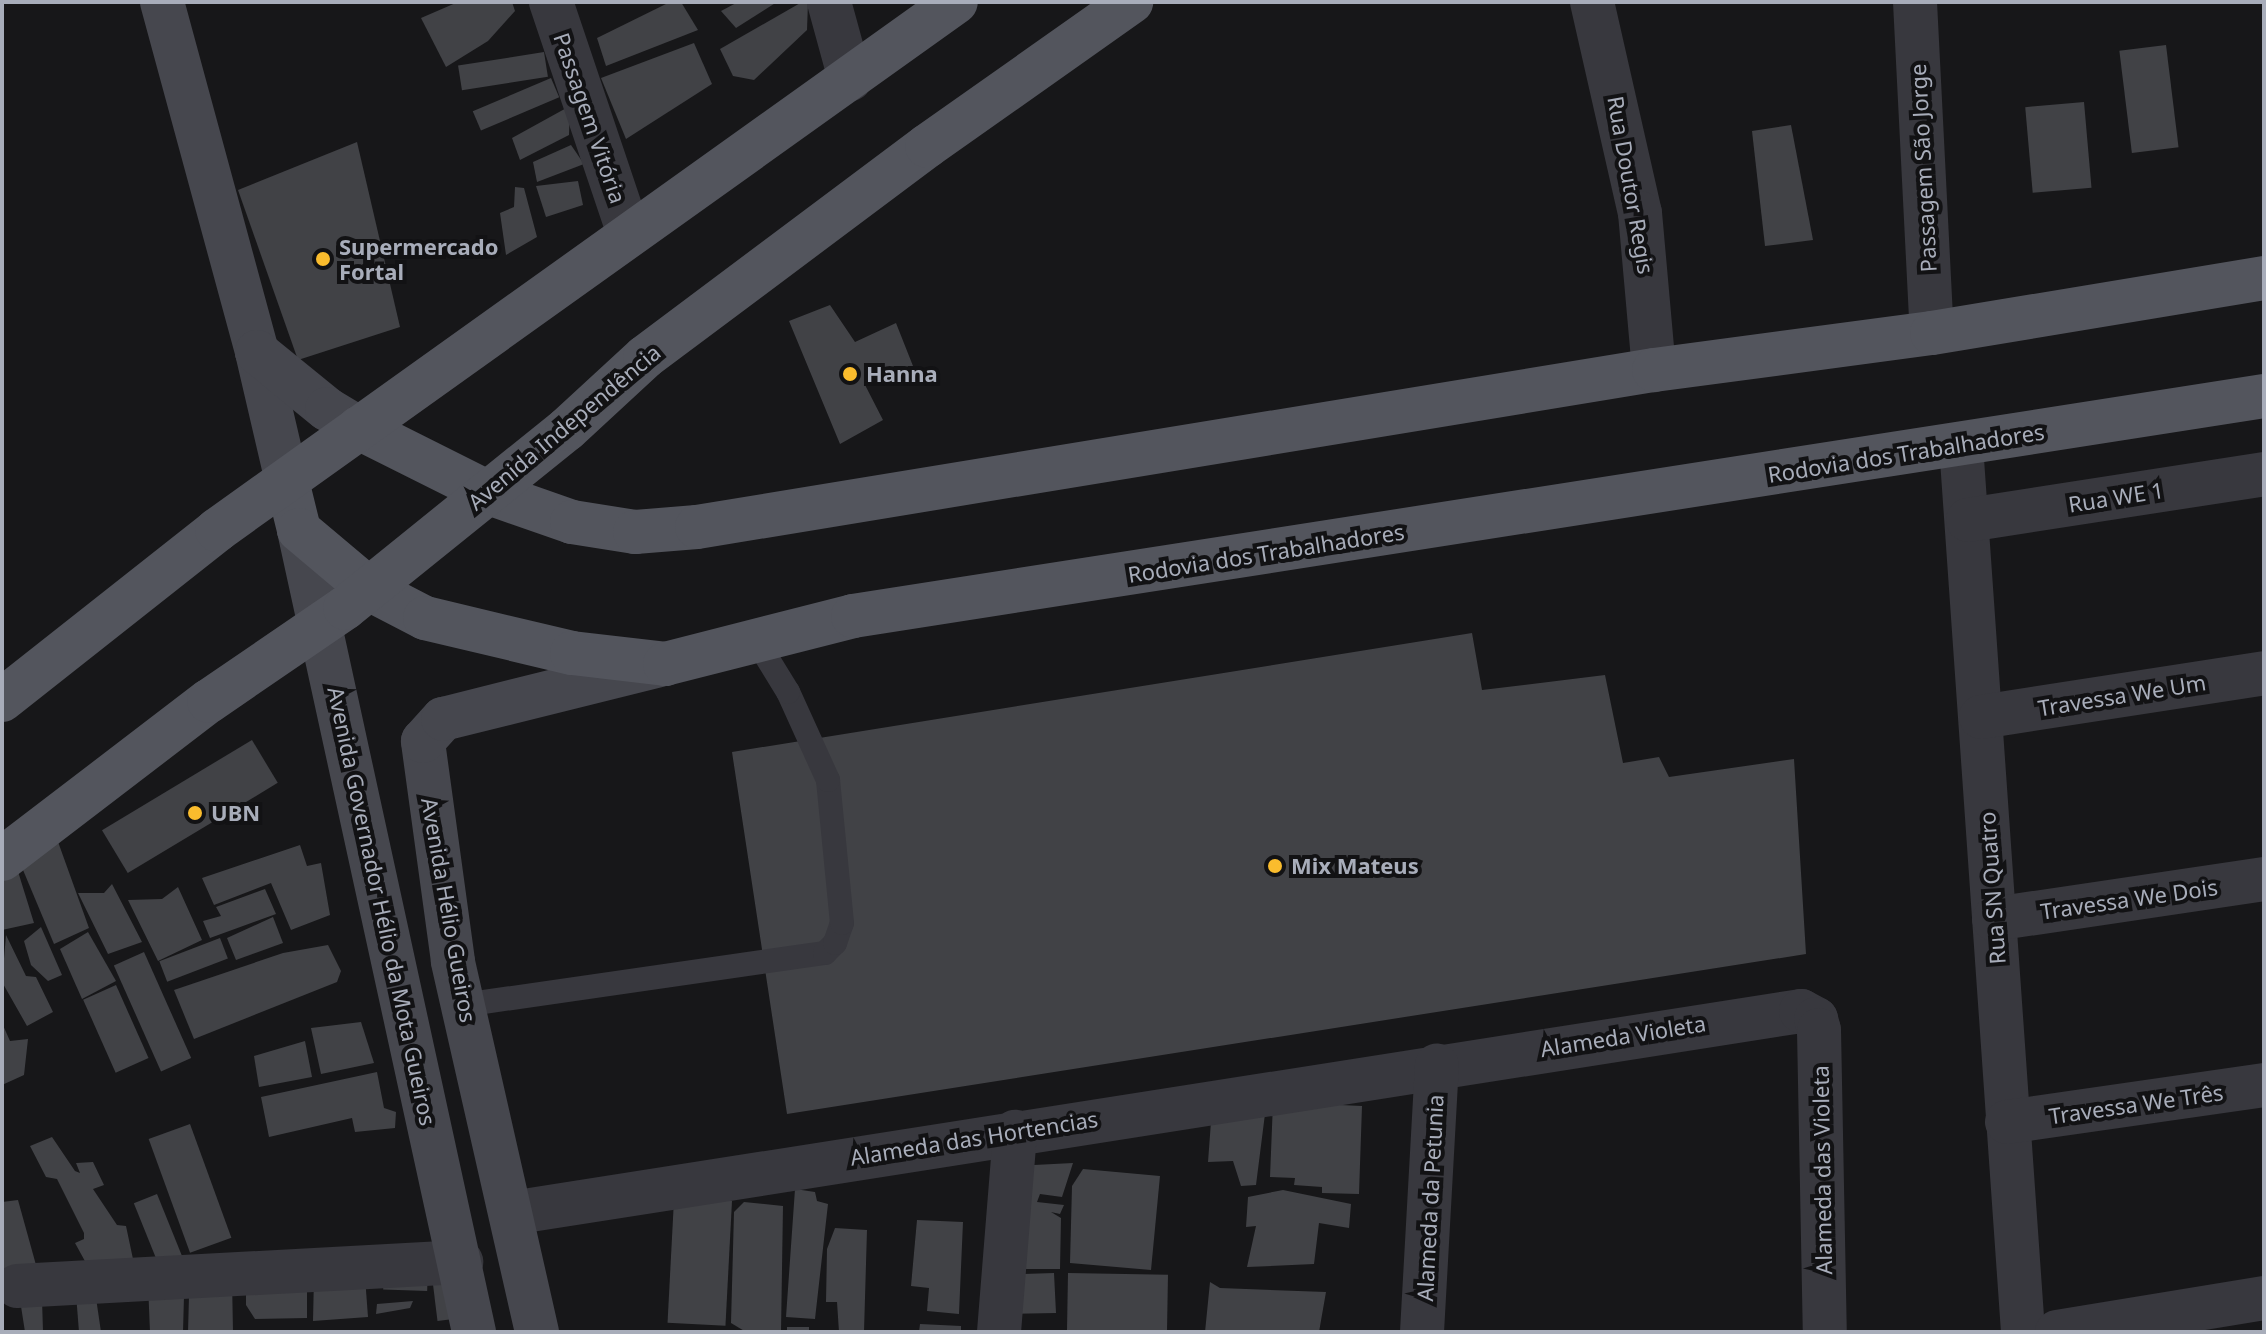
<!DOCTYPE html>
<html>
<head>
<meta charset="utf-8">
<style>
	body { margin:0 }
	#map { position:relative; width:2266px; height:1334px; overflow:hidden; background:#171719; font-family:"Noto Sans",sans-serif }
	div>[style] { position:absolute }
	.building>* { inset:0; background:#414246; transform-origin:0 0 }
	.lane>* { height:24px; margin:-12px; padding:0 12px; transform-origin:12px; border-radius:12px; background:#38383e }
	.street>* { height:44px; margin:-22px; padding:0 22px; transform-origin:22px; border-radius:22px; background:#38383e }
	.secondary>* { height:44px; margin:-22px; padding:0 22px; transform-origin:22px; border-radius:22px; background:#46474e }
	.primary>* { height:44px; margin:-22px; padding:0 22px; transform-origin:22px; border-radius:22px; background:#53555d }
	.dots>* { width:22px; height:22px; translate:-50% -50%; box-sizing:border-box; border:4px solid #121214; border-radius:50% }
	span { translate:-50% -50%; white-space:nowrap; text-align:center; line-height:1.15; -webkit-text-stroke:8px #121214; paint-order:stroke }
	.street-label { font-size:22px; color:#a8adba }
	.poi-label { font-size:22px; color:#a8adba; font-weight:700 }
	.left { translate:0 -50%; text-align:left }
	.frame { position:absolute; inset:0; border:4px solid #a8adba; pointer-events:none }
</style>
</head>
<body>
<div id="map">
	<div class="building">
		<i style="clip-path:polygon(458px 2px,512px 2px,515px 11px,488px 41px,446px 67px,421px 18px)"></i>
		<i style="clip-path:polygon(670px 2px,681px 2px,698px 30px,606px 66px,597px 38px)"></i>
		<i style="clip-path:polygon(738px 2px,777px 2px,736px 28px,721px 11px)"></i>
		<i style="clip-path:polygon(802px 2px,808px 2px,807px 30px,754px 80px,733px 76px,720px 49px)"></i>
		<i style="clip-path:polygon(694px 43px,712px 84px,626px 139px,601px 78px)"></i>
		<i style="left:2166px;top:45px;width:103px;height:47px;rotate:83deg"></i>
		<i style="left:544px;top:52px;width:25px;height:87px;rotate:81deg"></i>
		<i style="left:551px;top:78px;width:21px;height:85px;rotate:67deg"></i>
		<i style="left:2084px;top:102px;width:86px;height:59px;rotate:85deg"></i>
		<i style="clip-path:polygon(570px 106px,569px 135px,520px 160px,512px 138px)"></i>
		<i style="clip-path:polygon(1791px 125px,1813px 240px,1765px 246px,1752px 131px)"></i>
		<i style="clip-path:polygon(357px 142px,400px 327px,298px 360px,238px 190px)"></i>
		<i style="clip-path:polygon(571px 145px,584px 164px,537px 182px,533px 162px)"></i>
		<i style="clip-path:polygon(578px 181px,583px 205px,546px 217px,536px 186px)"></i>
		<i style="clip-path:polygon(515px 187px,524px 188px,537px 237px,506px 255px,500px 213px,514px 207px)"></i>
		<i style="clip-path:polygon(830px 305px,855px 342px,896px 323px,913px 366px,864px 383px,883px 420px,840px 444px,789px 321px)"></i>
		<i style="clip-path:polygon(1472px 633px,1482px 690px,1605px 675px,1623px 763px,1659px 757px,1669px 777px,1794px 759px,1806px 954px,787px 1114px,732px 752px)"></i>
		<i style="left:252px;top:740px;width:50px;height:175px;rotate:59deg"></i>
		<i style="clip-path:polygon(57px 839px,89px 928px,54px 944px,18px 858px)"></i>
		<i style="clip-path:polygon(300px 845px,307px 866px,321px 863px,330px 915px,291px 930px,271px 883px,214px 905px,202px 878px)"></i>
		<i style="clip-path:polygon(16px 865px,34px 923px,2px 930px,2px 873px)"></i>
		<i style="clip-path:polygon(112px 884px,142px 942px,108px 954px,78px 893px,104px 893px)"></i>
		<i style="clip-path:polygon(178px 887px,202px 940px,158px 961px,128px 900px,162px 899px)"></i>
		<i style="clip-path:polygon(265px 889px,276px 914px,210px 938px,203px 921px,221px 916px,216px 907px)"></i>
		<i style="clip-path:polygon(273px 917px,283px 943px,236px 960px,227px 938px)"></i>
		<i style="clip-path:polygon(41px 927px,62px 975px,48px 981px,31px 965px,24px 941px)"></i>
		<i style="clip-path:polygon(88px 932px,116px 981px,82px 999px,60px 949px)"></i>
		<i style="clip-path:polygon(6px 935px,26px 976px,36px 977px,53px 1012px,27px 1026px,2px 982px)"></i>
		<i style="left:220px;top:938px;width:22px;height:65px;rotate:69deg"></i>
		<i style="clip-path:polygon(328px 945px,341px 971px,337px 982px,194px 1039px,174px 990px,283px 953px)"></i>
		<i style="left:144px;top:952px;width:116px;height:33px;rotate:66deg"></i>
		<i style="left:116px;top:985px;width:80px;height:36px;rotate:66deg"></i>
		<i style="clip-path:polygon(361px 1022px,374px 1063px,321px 1074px,311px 1028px)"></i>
		<i style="clip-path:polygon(2px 1023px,10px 1041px,28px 1039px,24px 1075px,2px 1085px)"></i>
		<i style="clip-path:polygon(305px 1041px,312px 1077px,259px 1087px,254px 1056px)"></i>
		<i style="clip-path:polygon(377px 1072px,384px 1108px,396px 1112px,395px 1128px,355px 1132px,352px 1118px,269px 1137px,261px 1097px)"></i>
		<i style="clip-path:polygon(1273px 1102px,1362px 1106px,1359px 1194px,1322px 1193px,1322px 1187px,1294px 1185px,1295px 1178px,1270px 1177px)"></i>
		<i style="clip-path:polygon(1266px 1106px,1256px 1185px,1241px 1186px,1233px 1161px,1208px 1162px,1212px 1108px)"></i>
		<i style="left:190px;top:1124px;width:121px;height:44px;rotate:70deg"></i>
		<i style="clip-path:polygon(52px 1137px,75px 1171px,80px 1173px,76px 1163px,93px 1162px,104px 1185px,93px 1189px,117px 1225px,126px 1226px,133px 1259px,86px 1263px,75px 1243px,84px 1239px,84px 1233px,57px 1179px,46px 1177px,30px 1146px)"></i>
		<i style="clip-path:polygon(1073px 1163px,1062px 1197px,1040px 1194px,1037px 1202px,1064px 1205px,1060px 1214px,1051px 1212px,1061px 1218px,1060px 1269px,1025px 1269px,1023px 1274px,1054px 1273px,1056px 1313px,1009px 1314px,1034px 1165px)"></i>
		<i style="clip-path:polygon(1083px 1169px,1160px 1176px,1151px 1270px,1070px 1263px,1072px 1186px)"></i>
		<i style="clip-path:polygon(795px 1189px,815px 1192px,817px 1201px,828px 1204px,815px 1319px,786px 1317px)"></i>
		<i style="clip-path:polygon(1283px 1190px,1351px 1204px,1349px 1228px,1319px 1223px,1314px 1264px,1247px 1267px,1256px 1226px,1246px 1227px,1248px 1197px)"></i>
		<i style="left:157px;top:1194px;width:70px;height:25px;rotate:68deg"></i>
		<i style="clip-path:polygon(18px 1200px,36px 1265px,4px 1269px,2px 1202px)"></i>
		<i style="left:732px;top:1201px;width:125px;height:58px;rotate:93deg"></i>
		<i style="clip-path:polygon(744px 1202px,783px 1206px,781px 1332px,746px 1332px,731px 1323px,734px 1212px)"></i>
		<i style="clip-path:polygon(917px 1220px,963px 1222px,959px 1314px,927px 1311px,929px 1288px,911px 1286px)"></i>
		<i style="clip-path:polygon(835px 1228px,867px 1230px,864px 1332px,839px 1332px,837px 1302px,826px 1302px,827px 1249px)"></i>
		<i style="left:428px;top:1267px;width:24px;height:44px;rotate:92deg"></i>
		<i style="left:451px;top:1267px;width:52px;height:20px;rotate:83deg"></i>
		<i style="left:1068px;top:1273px;width:100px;height:59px;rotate:1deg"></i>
		<i style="clip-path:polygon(314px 1277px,365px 1277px,368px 1317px,313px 1321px)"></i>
		<i style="clip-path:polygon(246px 1278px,307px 1283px,307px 1318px,255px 1319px,246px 1305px)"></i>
		<i style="clip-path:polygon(232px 1279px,233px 1332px,188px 1332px,189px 1296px,184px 1296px,183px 1332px,150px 1332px,148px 1284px)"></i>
		<i style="clip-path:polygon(1210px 1282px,1220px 1288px,1326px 1292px,1319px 1332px,1205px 1332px)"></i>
		<i style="clip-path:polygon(95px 1291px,101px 1332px,79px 1332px,76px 1294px)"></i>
		<i style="clip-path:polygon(20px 1300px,42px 1300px,43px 1332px,25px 1332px)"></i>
		<i style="clip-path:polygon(413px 1301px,410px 1308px,376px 1314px,377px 1304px)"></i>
		<i style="clip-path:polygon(920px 1324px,961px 1326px,961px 1332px,919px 1332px)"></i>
		<i style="left:787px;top:1327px;width:22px;height:5px"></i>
	</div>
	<div class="lane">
		<i style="left:463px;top:1005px;width:366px;rotate:-8.2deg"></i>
		<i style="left:825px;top:953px;width:14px;rotate:-45deg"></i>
		<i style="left:835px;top:943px;width:21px;rotate:-71deg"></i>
		<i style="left:842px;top:923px;width:144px;rotate:-95.6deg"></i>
		<i style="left:828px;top:780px;width:97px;rotate:-114.4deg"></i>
		<i style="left:788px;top:692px;width:57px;rotate:-121.5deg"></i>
	</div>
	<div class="street">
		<i style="left:551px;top:2px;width:245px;rotate:71.4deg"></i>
		<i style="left:829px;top:2px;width:80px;rotate:74.7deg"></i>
		<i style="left:1592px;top:2px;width:216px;rotate:77.2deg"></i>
		<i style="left:1640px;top:213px;width:158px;rotate:84.9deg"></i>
		<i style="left:1915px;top:2px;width:331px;rotate:87.1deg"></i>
		<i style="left:1961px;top:445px;width:889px;rotate:86deg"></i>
		<i style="left:1968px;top:520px;width:300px;rotate:-8.8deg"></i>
		<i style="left:1981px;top:717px;width:286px;rotate:-8.8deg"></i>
		<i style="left:1994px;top:919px;width:273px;rotate:-8.4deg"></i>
		<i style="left:2007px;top:1122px;width:260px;rotate:-8.2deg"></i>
		<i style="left:511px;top:1213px;width:1306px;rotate:-8.9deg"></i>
		<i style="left:1801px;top:1011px;width:17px;rotate:28deg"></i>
		<i style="left:1816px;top:1019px;width:11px;rotate:75deg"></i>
		<i style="left:1819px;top:1030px;width:302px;rotate:88.9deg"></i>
		<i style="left:17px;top:1286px;width:445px;rotate:-3.1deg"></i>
		<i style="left:999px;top:1332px;width:201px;rotate:-85.4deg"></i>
		<i style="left:1422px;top:1332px;width:267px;rotate:-86.8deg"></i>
		<i style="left:2057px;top:1332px;width:210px;rotate:-9.3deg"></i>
	</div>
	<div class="secondary">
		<i style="left:162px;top:2px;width:363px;rotate:74.8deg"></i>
		<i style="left:257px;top:352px;width:132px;rotate:76.9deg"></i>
		<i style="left:257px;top:352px;width:90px;rotate:39.2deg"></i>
		<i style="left:327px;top:409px;width:37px;rotate:31deg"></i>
		<i style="left:299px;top:530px;width:821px;rotate:77.69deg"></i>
		<i style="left:537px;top:1332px;width:380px;rotate:-102.8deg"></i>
		<i style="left:453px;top:961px;width:222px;rotate:-97.8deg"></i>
		<i style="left:423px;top:741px;width:30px;rotate:-48deg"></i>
		<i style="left:443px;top:719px;width:223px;rotate:-14deg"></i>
	</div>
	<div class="primary">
		<i style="left:359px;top:428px;width:145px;rotate:26.6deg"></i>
		<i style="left:489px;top:493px;width:88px;rotate:19.3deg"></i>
		<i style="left:572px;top:522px;width:64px;rotate:9deg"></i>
		<i style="left:635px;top:532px;width:62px;rotate:-4.6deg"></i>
		<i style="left:697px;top:527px;width:970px;rotate:-9.32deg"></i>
		<i style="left:1654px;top:370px;width:280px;rotate:-7.6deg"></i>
		<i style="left:1932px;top:333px;width:337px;rotate:-9.4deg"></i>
		<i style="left:287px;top:481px;width:50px;rotate:76.2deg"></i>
		<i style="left:299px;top:530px;width:92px;rotate:40.1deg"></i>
		<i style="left:369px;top:589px;width:63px;rotate:27.4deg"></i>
		<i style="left:425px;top:618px;width:151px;rotate:13.4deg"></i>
		<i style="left:572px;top:653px;width:94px;rotate:6.7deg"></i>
		<i style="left:665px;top:664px;width:194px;rotate:-14.3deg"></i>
		<i style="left:853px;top:616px;width:1428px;rotate:-8.86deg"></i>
		<i style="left:2px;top:700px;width:274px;rotate:-38.3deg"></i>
		<i style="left:217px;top:530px;width:908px;rotate:-35.55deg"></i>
		<i style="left:2px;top:859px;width:260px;rotate:-37.4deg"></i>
		<i style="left:209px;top:701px;width:165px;rotate:-34.4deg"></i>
		<i style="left:345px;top:608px;width:285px;rotate:-38.9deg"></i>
		<i style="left:567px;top:429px;width:106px;rotate:-42.7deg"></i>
		<i style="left:645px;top:357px;width:352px;rotate:-36.8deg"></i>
		<i style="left:927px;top:146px;width:250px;rotate:-35.2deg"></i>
	</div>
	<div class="dots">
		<i style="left:323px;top:259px;background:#fabc2d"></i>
		<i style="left:850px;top:374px;background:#fabc2d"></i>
		<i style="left:195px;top:813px;background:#fabc2d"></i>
		<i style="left:1275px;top:866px;background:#fabc2d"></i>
	</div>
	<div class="street-label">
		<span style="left:590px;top:118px;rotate:71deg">Passagem Vitória</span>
		<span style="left:1923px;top:168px;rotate:-93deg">Passagem São Jorge</span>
		<span style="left:1631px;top:185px;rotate:80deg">Rua Doutor Regis</span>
		<span style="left:564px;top:427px;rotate:-40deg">Avenida Independência</span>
		<span style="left:1906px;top:453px;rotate:-9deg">Rodovia dos Trabalhadores</span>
		<span style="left:2116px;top:497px;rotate:-9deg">Rua WE 1</span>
		<span style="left:1266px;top:553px;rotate:-9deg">Rodovia dos Trabalhadores</span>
		<span style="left:2122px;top:695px;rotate:-9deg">Travessa We Um</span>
		<span style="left:1992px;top:888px;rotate:-94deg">Rua SN Quatro</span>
		<span style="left:2129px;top:899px;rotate:-8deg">Travessa We Dois</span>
		<span style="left:382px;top:906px;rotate:78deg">Avenida Governador Hélio da Mota Gueiros</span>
		<span style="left:449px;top:910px;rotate:80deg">Avenida Hélio Gueiros</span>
		<span style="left:1623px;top:1036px;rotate:-9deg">Alameda Violeta</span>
		<span style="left:2136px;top:1104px;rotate:-8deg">Travessa We Três</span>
		<span style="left:974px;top:1138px;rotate:-9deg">Alameda das Hortencias</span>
		<span style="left:1822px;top:1170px;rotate:-91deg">Alameda das Violeta</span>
		<span style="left:1430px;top:1198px;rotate:-87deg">Alameda da Petunia</span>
	</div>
	<div class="poi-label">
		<span class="left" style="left:339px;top:259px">Supermercado<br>Fortal</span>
		<span class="left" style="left:866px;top:374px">Hanna</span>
		<span class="left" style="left:211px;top:813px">UBN</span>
		<span class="left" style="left:1291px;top:866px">Mix Mateus</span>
	</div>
	<div class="frame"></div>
</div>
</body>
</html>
